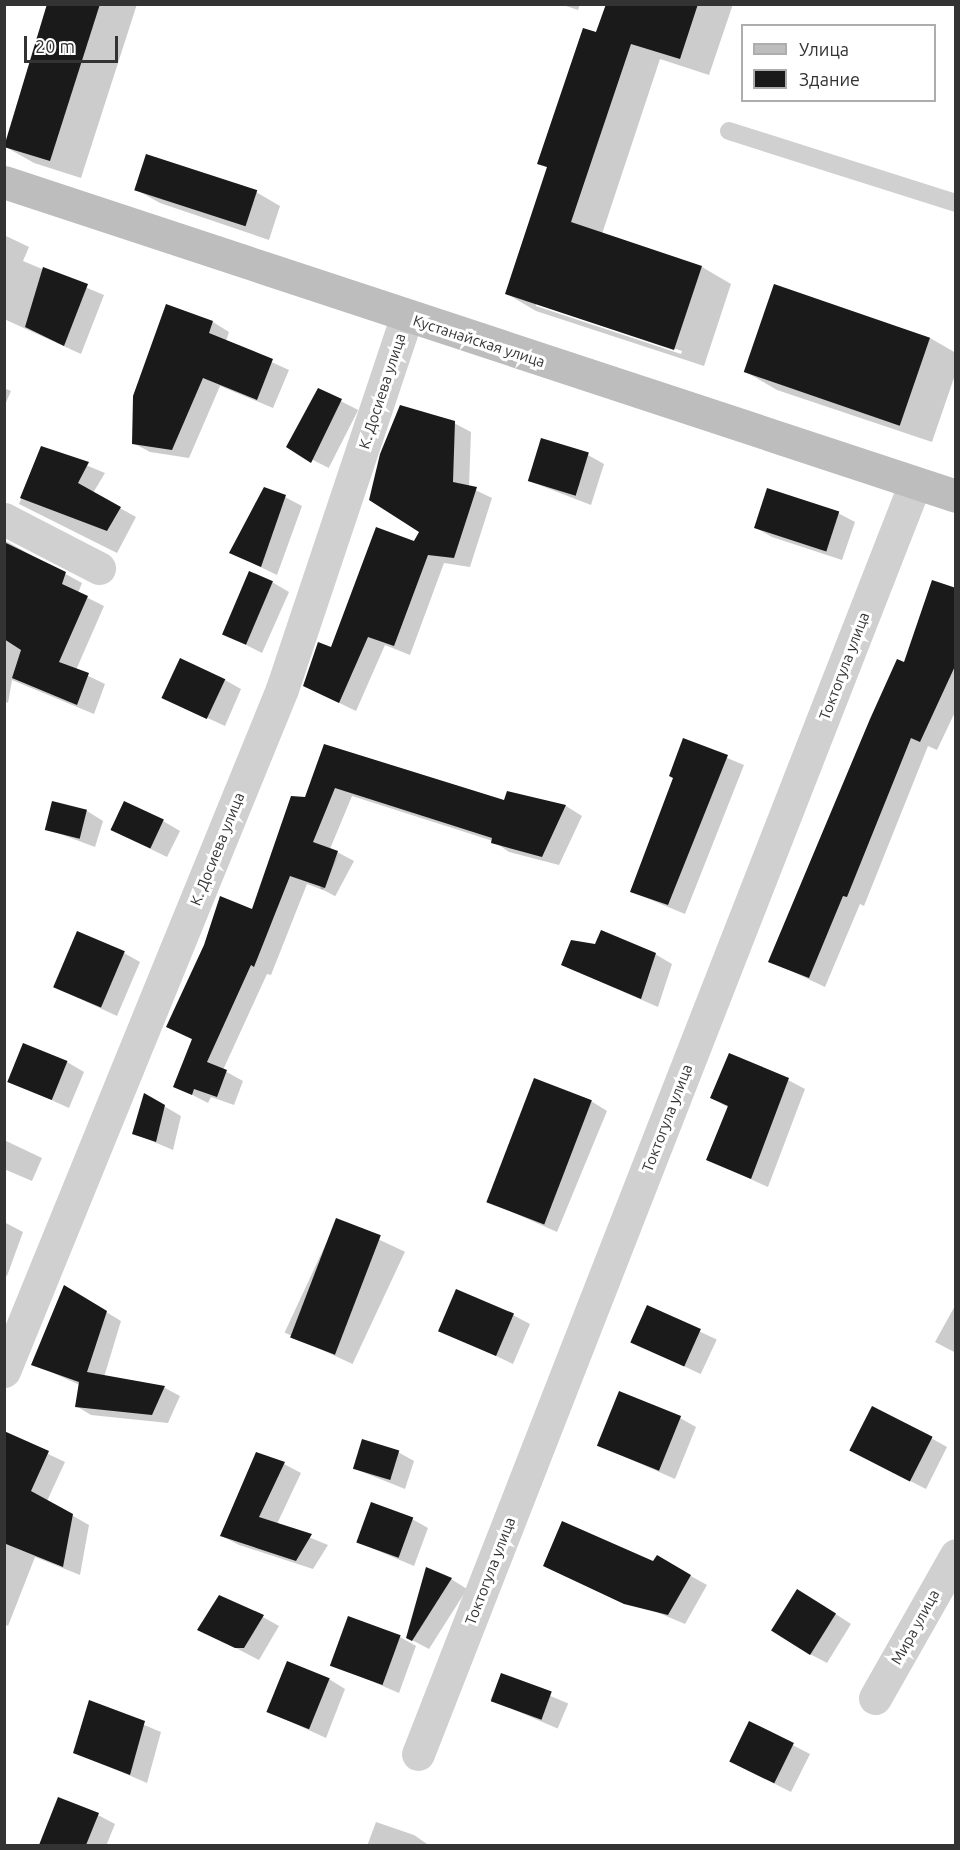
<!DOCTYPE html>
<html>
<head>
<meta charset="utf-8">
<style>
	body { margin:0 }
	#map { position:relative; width:960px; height:1850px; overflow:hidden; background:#fff; font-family:Ubuntu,sans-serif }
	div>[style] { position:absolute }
	.shadow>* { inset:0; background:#0003; transform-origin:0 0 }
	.building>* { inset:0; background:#1a1a1a; transform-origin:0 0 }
	.lane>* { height:18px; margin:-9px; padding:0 9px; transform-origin:9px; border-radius:9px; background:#d0d0d0 }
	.street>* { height:33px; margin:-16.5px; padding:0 16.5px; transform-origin:16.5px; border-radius:16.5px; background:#d0d0d0 }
	.secondary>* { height:33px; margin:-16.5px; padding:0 16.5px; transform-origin:16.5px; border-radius:16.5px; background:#bdbdbd }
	span { translate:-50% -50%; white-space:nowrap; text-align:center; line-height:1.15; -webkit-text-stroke:6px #fff; paint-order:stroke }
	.street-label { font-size:15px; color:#333 }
	.frame { position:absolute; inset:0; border:6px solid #333; pointer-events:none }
	.legend { position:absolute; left:741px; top:24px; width:195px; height:78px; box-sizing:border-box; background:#fff; border:2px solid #adadad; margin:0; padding:8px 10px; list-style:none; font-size:18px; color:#333 }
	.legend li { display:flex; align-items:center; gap:12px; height:30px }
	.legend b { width:30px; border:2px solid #adadad }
	.scale { position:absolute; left:24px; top:36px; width:94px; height:27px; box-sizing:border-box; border:3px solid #333; border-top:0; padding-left:8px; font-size:18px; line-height:21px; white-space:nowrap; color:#333; -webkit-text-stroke:4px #fff; paint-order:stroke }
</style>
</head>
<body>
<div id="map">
	<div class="shadow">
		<i style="clip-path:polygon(48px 4px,137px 4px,81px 178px,34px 163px,4px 146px)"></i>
		<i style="clip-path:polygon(560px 4px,580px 4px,578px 10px)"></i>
		<i style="clip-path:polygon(evenodd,608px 4px,733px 4px,709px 75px,660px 59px,602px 234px,702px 267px,731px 284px,704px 366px,536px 311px,507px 294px,548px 168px,539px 163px,608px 4px,536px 303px,682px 351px,681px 354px,536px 306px,536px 303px)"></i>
		<i style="clip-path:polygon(135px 189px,256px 192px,280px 206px,269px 240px,160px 203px)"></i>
		<i style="clip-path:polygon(4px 235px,29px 247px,23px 261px,104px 295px,81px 354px,4px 319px)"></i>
		<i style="clip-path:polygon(774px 286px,930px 338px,956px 353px,956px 372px,932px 442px,777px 390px,746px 372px)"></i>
		<i style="clip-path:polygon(166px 306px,213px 322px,229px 332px,226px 341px,289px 370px,273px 408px,220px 386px,189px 458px,150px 452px,133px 443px)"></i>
		<i style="clip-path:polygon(4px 388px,11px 391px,4px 407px)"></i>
		<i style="left:319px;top:390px;width:44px;height:65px;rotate:27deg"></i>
		<i style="clip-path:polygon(401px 407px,454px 423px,471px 432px,469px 487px,492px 498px,470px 567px,444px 563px,410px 655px,385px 645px,356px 711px,304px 686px,421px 531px,371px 500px,392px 425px)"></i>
		<i style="clip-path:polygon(42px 447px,105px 473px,93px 493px,136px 517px,117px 553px,19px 504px)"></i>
		<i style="clip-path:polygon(588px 455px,604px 464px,591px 505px,529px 481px)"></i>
		<i style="clip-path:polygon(768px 490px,838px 513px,855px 522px,842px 560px,772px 537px,756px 528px)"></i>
		<i style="clip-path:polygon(285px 497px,302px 506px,277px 575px,231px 553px)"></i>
		<i style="clip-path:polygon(4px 540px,82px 583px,78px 593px,104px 606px,76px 670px,105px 684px,94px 714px,12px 680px,8px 703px,4px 701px)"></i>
		<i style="clip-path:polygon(272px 582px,289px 592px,262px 653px,223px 633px)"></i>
		<i style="clip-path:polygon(956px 590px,956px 710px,937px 750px,928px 746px,864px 906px,860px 904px,825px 987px,770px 961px,904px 664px)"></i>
		<i style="clip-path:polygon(225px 680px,241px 689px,225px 726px,164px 698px)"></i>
		<i style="clip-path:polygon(684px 740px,744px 765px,685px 914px,632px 892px,675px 778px)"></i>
		<i style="clip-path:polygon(325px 746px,505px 802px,508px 793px,566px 806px,582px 816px,559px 865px,509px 852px,493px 841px,352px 796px,330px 849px,339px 853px,323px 890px,307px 884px,271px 975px,267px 974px,223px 1070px,243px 1081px,234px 1105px,211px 1097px,208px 1103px,175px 1086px,193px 1040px,168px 1027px,253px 911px,306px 799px)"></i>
		<i style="clip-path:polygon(87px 811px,103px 821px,95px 847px,47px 829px)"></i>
		<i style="clip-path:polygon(163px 821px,180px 831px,167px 857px,112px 830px)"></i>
		<i style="left:339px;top:853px;width:17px;height:40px;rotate:28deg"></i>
		<i style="clip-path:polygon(596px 946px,655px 954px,672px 964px,658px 1007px,562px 965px)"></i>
		<i style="clip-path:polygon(124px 953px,140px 962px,117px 1016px,54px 987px)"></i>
		<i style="clip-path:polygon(67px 1062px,84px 1072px,69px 1108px,9px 1081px)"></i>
		<i style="clip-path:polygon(788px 1080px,805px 1089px,768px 1187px,707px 1159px,729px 1108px,712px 1098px)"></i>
		<i style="clip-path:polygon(145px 1095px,181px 1116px,173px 1150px,133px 1133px)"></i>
		<i style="clip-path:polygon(591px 1101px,607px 1111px,557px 1232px,487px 1201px)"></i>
		<i style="clip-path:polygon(4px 1140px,42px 1158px,32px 1181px,4px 1169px)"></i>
		<i style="left:337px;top:1220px;width:75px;height:124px;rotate:25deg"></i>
		<i style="clip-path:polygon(4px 1222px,23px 1232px,7px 1276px,4px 1275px)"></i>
		<i style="clip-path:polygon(65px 1287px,121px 1321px,104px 1377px,165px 1388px,180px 1396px,168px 1423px,91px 1415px,76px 1406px,80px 1385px,33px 1364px)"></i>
		<i style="clip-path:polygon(956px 1304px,956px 1353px,935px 1342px)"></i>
		<i style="left:647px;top:1307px;width:77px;height:38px;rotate:25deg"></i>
		<i style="clip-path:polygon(513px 1315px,530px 1324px,513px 1364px,440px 1330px)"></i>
		<i style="clip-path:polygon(680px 1418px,696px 1427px,675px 1479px,598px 1445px)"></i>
		<i style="clip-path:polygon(4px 1433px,65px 1462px,47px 1501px,89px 1525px,80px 1575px,35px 1557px,8px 1626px,4px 1624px)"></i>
		<i style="clip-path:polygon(931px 1438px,947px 1447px,926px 1489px,867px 1459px)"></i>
		<i style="clip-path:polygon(398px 1452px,414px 1461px,405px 1489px,355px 1469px)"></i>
		<i style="clip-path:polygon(284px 1464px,301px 1473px,277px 1524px,328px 1545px,313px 1569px,239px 1545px,222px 1536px)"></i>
		<i style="clip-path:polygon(412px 1519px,428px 1528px,414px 1566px,357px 1542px)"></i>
		<i style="clip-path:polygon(657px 1557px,707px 1585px,685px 1624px,545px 1565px,654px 1563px)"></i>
		<i style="clip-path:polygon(451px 1579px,467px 1589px,429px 1649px,408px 1638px)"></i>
		<i style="clip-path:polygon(814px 1600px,851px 1624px,827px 1663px,810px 1654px)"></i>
		<i style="clip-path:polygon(263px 1617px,279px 1626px,259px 1660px,199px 1629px)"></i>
		<i style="clip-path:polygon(400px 1637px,416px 1646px,399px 1693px,331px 1664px)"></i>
		<i style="left:501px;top:1675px;width:73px;height:27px;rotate:23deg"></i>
		<i style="clip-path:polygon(329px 1679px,345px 1689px,326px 1738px,269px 1712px)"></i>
		<i style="clip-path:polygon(90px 1702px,161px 1732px,147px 1783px,75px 1752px)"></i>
		<i style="clip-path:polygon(750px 1723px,810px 1754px,791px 1792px,747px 1770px)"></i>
		<i style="clip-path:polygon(98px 1815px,115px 1824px,106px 1846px,42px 1843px)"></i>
		<i style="clip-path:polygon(376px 1822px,414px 1835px,430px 1846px,367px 1846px)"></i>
	</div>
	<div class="building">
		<i style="clip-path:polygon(47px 4px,100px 4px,50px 161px,4px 147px)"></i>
		<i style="clip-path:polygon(606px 4px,698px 4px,680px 59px,631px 44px,571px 222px,702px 266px,674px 350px,505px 294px,547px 167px,537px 164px,583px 28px,596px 32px)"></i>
		<i style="left:146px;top:154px;width:117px;height:38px;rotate:18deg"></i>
		<i style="clip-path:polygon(43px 267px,88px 284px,64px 346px,25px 327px)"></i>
		<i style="left:774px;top:284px;width:165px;height:93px;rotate:19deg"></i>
		<i style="clip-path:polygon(166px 304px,213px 321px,209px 333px,273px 359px,257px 400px,203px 378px,172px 450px,132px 444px,133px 396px)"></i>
		<i style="clip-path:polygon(318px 388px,342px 399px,311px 463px,286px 447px)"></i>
		<i style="clip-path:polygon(400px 405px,455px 421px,453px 482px,477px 487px,454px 558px,428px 555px,394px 646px,368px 637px,339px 703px,303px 686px,318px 642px,331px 647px,376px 527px,414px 541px,419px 532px,369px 500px,380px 454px)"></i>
		<i style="left:541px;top:438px;width:50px;height:45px;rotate:17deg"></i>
		<i style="clip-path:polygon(41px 446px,89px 462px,78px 483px,121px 507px,107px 531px,20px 498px)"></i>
		<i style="clip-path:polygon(264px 487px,286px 495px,261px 567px,229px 553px)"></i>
		<i style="left:767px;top:488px;width:76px;height:42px;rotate:18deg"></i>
		<i style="clip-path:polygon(4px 542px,66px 572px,62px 584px,88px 596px,59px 662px,89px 673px,77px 705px,12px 678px,21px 650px,4px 639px)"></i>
		<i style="left:249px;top:571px;width:26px;height:69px;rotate:23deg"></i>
		<i style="clip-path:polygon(932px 580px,956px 588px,956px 664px,920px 742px,911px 738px,847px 897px,843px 896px,809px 978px,768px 962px,870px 719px,897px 659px,904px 662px)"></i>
		<i style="left:180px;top:658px;width:50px;height:44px;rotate:25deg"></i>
		<i style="clip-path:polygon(683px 738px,728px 755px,668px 905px,630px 892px,673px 778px,669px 776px)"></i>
		<i style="clip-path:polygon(324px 744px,504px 800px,507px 791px,566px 805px,542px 857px,491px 843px,492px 838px,335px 788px,313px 842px,338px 851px,325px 888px,290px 876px,254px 967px,251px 965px,207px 1062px,227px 1070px,217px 1097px,194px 1089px,192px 1095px,173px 1087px,192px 1039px,166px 1027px,204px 945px,220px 896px,252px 909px,291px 796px,305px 797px)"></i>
		<i style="left:52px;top:801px;width:36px;height:30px;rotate:14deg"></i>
		<i style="left:124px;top:801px;width:44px;height:32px;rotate:25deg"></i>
		<i style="clip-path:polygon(601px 930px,656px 953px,641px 999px,561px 965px,571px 940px,595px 944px)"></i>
		<i style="left:77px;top:931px;width:52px;height:61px;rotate:23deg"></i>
		<i style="left:23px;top:1043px;width:48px;height:42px;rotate:22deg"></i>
		<i style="clip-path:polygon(729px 1053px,789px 1078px,751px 1179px,706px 1160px,728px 1106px,710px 1098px)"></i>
		<i style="left:534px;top:1078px;width:62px;height:133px;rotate:21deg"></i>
		<i style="clip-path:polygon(144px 1093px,165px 1105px,156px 1142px,132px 1134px)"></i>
		<i style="left:336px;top:1218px;width:48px;height:128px;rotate:21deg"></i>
		<i style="clip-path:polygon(64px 1285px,107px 1311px,87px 1372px,165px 1386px,152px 1415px,75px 1407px,79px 1382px,31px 1365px)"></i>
		<i style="left:456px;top:1289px;width:63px;height:46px;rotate:23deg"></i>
		<i style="left:647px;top:1305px;width:59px;height:41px;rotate:24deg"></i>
		<i style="left:619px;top:1391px;width:67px;height:59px;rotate:22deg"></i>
		<i style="left:872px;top:1406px;width:68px;height:50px;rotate:27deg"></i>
		<i style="clip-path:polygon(4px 1431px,49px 1451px,31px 1491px,73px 1514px,63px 1567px,6px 1544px,4px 1548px)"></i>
		<i style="left:362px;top:1439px;width:39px;height:31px;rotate:17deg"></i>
		<i style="clip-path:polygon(256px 1452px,285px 1462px,259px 1517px,312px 1534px,296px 1561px,220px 1536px)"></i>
		<i style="left:371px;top:1502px;width:45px;height:43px;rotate:20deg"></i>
		<i style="clip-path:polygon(562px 1521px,653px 1561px,657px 1555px,691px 1575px,668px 1615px,624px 1604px,543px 1566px)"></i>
		<i style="clip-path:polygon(426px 1567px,452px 1578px,412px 1641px,406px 1638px)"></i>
		<i style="left:797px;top:1589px;width:46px;height:49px;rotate:32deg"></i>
		<i style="clip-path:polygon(219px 1595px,264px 1615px,244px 1648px,235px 1648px,197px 1630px)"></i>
		<i style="left:348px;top:1616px;width:56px;height:53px;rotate:20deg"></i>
		<i style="left:287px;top:1661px;width:46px;height:55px;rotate:22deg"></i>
		<i style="left:501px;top:1673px;width:54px;height:30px;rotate:20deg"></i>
		<i style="clip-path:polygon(89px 1700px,145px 1721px,130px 1775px,73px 1753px)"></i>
		<i style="left:749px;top:1721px;width:50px;height:45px;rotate:26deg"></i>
		<i style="clip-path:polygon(58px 1797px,99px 1813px,86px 1845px,39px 1845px)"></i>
	</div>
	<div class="lane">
		<i style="left:729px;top:131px;width:238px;rotate:17.6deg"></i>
	</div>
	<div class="street">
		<i style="left:4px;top:519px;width:107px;rotate:27.3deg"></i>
		<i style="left:4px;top:1371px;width:736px;rotate:-67.82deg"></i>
		<i style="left:282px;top:689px;width:391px;rotate:-71.5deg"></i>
		<i style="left:875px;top:1698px;width:164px;rotate:-60.5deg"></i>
		<i style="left:418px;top:1754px;width:1365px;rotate:-68.64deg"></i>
	</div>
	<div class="secondary">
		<i style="left:4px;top:182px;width:1002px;rotate:18.25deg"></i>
	</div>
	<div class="street-label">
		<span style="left:479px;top:341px;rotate:18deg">Кустанайская улица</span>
		<span style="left:382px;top:391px;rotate:-72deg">К. Досиева улица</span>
		<span style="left:844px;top:666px;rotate:-69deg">Токтогула улица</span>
		<span style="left:217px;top:849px;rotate:-68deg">К. Досиева улица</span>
		<span style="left:667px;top:1118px;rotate:-69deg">Токтогула улица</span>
		<span style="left:490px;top:1571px;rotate:-69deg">Токтогула улица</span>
		<span style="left:915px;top:1627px;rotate:-61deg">Мира улица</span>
	</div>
	<div class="frame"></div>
	<ul class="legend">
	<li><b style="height:8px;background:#bdbdbd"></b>Улица</li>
	<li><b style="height:16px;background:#1a1a1a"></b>Здание</li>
	</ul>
	<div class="scale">20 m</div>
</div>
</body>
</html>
